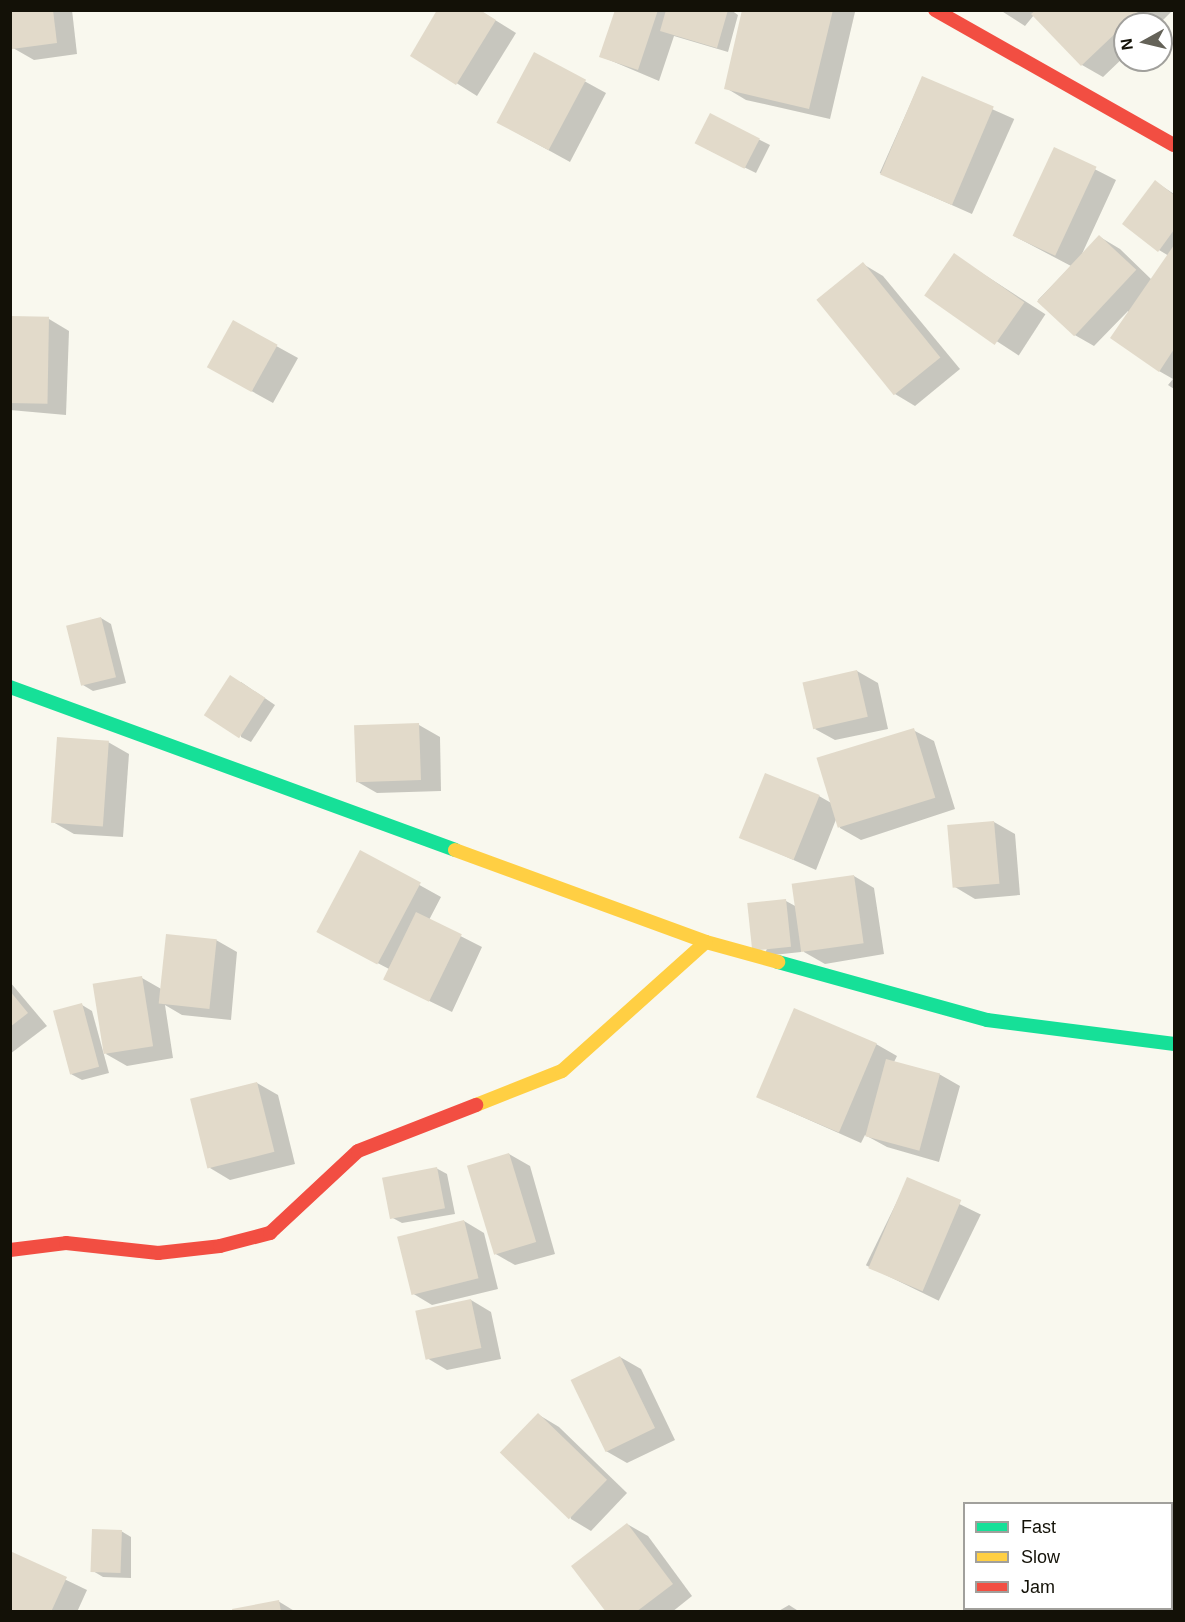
<!DOCTYPE html>
<html>
<head>
<meta charset="utf-8">
<style>
	body { margin:0 }
	#map { position:relative; width:1185px; height:1622px; overflow:hidden; background:#f9f8ee; font-family:Helvetica,sans-serif }
	div>[style] { position:absolute }
	.shadow>* { inset:0; background:#0003; transform-origin:0 0 }
	.building>* { inset:0; background:#e2daca; transform-origin:0 0 }
	.fast>* { height:14px; margin:-7px; padding:0 7px; transform-origin:7px; border-radius:7px; background:#16e098 }
	.slow>* { height:14px; margin:-7px; padding:0 7px; transform-origin:7px; border-radius:7px; background:#ffcf43 }
	.jam>* { height:14px; margin:-7px; padding:0 7px; transform-origin:7px; border-radius:7px; background:#f24e42 }
	span { translate:-50% -50%; white-space:nowrap; text-align:center; line-height:1.15; -webkit-text-stroke:4.5px #fff; paint-order:stroke }
	.frame { position:absolute; inset:0; border:12px solid #131107; pointer-events:none }
	.legend { position:absolute; left:963px; top:1502px; width:210px; height:108px; box-sizing:border-box; background:#fff; border:2px solid #a1a09c; margin:0; padding:8px 10px; list-style:none; font-size:18px; color:#131107 }
	.legend li { display:flex; align-items:center; gap:12px; height:30px }
	.legend b { width:30px; border:2px solid #a1a09c }
	.north { position:absolute; left:1113px; top:12px; width:60px; height:60px; box-sizing:border-box; background:#fff; border:2px solid #a1a09c; border-radius:50%; rotate:262deg; font-size:16px; font-weight:700; line-height:24px; text-align:center; color:#131107 }
	.north::after { content:''; display:block; margin:auto; width:21px; height:27px; background:#646258; clip-path:polygon(50% 0,100% 100%,50% 72%,0 100%) }
</style>
</head>
<body>
<div id="map">
	<div class="shadow">
		<i style="clip-path:polygon(10px 10px,72px 10px,77px 54px,34px 60px,13px 48px)"></i>
		<i style="clip-path:polygon(479px 10px,516px 33px,477px 96px,412px 55px)"></i>
		<i style="clip-path:polygon(616px 10px,731px 10px,738px 15px,728px 52px,674px 36px,659px 81px,600px 56px)"></i>
		<i style="clip-path:polygon(744px 10px,855px 12px,830px 119px,746px 100px,726px 88px)"></i>
		<i style="clip-path:polygon(1000px 10px,1173px 10px,1159px 24px,1125px 24px,1125px 56px,1103px 77px,1082px 65px,1034px 15px,1025px 26px)"></i>
		<i style="clip-path:polygon(535px 54px,606px 93px,570px 162px,519px 134px)"></i>
		<i style="left:922px;top:78px;width:101px;height:104px;rotate:24deg"></i>
		<i style="clip-path:polygon(710px 115px,770px 145px,756px 173px,707px 149px)"></i>
		<i style="clip-path:polygon(1055px 149px,1116px 180px,1081px 256px,1100px 237px,1120px 249px,1152px 280px,1169px 256px,1159px 250px,1156px 182px,1174px 194px,1174px 389px,1168px 385px,1173px 379px,1159px 371px,1128px 311px,1094px 346px,1073px 334px,1038px 300px,1071px 266px,1014px 236px)"></i>
		<i style="left:954px;top:255px;width:109px;height:49px;rotate:33deg"></i>
		<i style="clip-path:polygon(863px 264px,883px 276px,960px 369px,915px 406px,895px 394px)"></i>
		<i style="clip-path:polygon(10px 317px,49px 319px,69px 331px,66px 415px,10px 410px)"></i>
		<i style="clip-path:polygon(233px 322px,298px 358px,273px 403px,230px 379px)"></i>
		<i style="clip-path:polygon(101px 618px,111px 624px,126px 683px,93px 691px,83px 685px)"></i>
		<i style="clip-path:polygon(857px 671px,878px 683px,888px 729px,835px 740px,815px 729px)"></i>
		<i style="clip-path:polygon(241px 682px,275px 705px,251px 742px,241px 737px)"></i>
		<i style="clip-path:polygon(419px 725px,440px 737px,441px 791px,377px 793px,356px 781px)"></i>
		<i style="clip-path:polygon(913px 730px,934px 741px,955px 809px,861px 840px,840px 828px,837px 817px,816px 870px,742px 837px,819px 796px,833px 804px)"></i>
		<i style="clip-path:polygon(108px 742px,129px 754px,123px 837px,74px 834px,53px 822px)"></i>
		<i style="clip-path:polygon(994px 822px,1015px 834px,1020px 895px,975px 899px,955px 887px)"></i>
		<i style="clip-path:polygon(360px 852px,441px 897px,429px 920px,482px 947px,452px 1012px,386px 980px,391px 970px,339px 943px)"></i>
		<i style="clip-path:polygon(854px 876px,874px 888px,884px 954px,825px 964px,804px 952px,802px 940px,801px 952px,764px 956px,786px 901px,797px 907px)"></i>
		<i style="clip-path:polygon(216px 940px,237px 952px,231px 1020px,182px 1015px,165px 1005px,173px 1058px,127px 1066px,106px 1054px,142px 978px,163px 990px)"></i>
		<i style="clip-path:polygon(10px 982px,47px 1026px,10px 1054px)"></i>
		<i style="clip-path:polygon(82px 1005px,92px 1011px,109px 1073px,82px 1080px,71px 1074px)"></i>
		<i style="clip-path:polygon(876px 1044px,897px 1056px,894px 1062px,939px 1074px,960px 1086px,939px 1162px,887px 1147px,865px 1135px,861px 1143px,760px 1098px)"></i>
		<i style="clip-path:polygon(257px 1083px,278px 1095px,295px 1164px,230px 1180px,210px 1168px)"></i>
		<i style="clip-path:polygon(509px 1154px,530px 1166px,555px 1254px,515px 1265px,494px 1253px)"></i>
		<i style="clip-path:polygon(436px 1168px,447px 1174px,455px 1214px,402px 1223px,391px 1217px)"></i>
		<i style="left:908px;top:1179px;width:81px;height:96px;rotate:26deg"></i>
		<i style="clip-path:polygon(464px 1221px,484px 1233px,498px 1289px,432px 1305px,412px 1293px)"></i>
		<i style="clip-path:polygon(471px 1300px,491px 1312px,501px 1359px,447px 1370px,427px 1358px)"></i>
		<i style="clip-path:polygon(620px 1357px,641px 1369px,675px 1440px,627px 1463px,606px 1451px)"></i>
		<i style="clip-path:polygon(539px 1415px,559px 1427px,627px 1493px,591px 1531px,571px 1519px)"></i>
		<i style="clip-path:polygon(627px 1524px,648px 1536px,692px 1596px,672px 1612px,608px 1612px)"></i>
		<i style="clip-path:polygon(121px 1531px,131px 1537px,131px 1578px,103px 1577px,93px 1571px)"></i>
		<i style="clip-path:polygon(10px 1553px,87px 1590px,77px 1612px,10px 1611px)"></i>
		<i style="clip-path:polygon(278px 1601px,296px 1612px,235px 1612px)"></i>
		<i style="clip-path:polygon(789px 1605px,800px 1612px,777px 1612px)"></i>
	</div>
	<div class="building">
		<i style="clip-path:polygon(10px 10px,53px 10px,57px 43px,12px 49px)"></i>
		<i style="clip-path:polygon(437px 10px,480px 10px,496px 20px,456px 85px,410px 56px)"></i>
		<i style="clip-path:polygon(615px 10px,658px 10px,638px 70px,599px 57px)"></i>
		<i style="clip-path:polygon(666px 10px,728px 10px,717px 48px,660px 31px)"></i>
		<i style="clip-path:polygon(742px 10px,833px 10px,809px 109px,724px 89px)"></i>
		<i style="clip-path:polygon(1036px 10px,1140px 10px,1081px 66px,1031px 14px)"></i>
		<i style="left:534px;top:52px;width:59px;height:80px;rotate:28deg"></i>
		<i style="left:922px;top:76px;width:78px;height:107px;rotate:23deg"></i>
		<i style="left:710px;top:113px;width:56px;height:34px;rotate:27deg"></i>
		<i style="left:1054px;top:147px;width:47px;height:98px;rotate:25deg"></i>
		<i style="clip-path:polygon(1155px 180px,1174px 195px,1174px 230px,1158px 252px,1122px 224px)"></i>
		<i style="left:1099px;top:235px;width:51px;height:91px;rotate:43deg"></i>
		<i style="clip-path:polygon(1174px 245px,1174px 349px,1159px 372px,1110px 338px)"></i>
		<i style="left:954px;top:253px;width:86px;height:52px;rotate:35deg"></i>
		<i style="left:863px;top:262px;width:123px;height:60px;rotate:51deg"></i>
		<i style="left:10px;top:316px;width:39px;height:87px;rotate:1deg"></i>
		<i style="left:233px;top:320px;width:51px;height:54px;rotate:29deg"></i>
		<i style="left:101px;top:617px;width:62px;height:36px;rotate:76deg"></i>
		<i style="left:857px;top:670px;width:48px;height:56px;rotate:77deg"></i>
		<i style="left:230px;top:675px;width:42px;height:48px;rotate:33deg"></i>
		<i style="left:419px;top:723px;width:57px;height:65px;rotate:88deg"></i>
		<i style="left:914px;top:728px;width:73px;height:102px;rotate:73deg"></i>
		<i style="left:57px;top:737px;width:52px;height:86px;rotate:4deg"></i>
		<i style="left:765px;top:773px;width:59px;height:70px;rotate:22deg"></i>
		<i style="left:994px;top:821px;width:63px;height:47px;rotate:85deg"></i>
		<i style="left:360px;top:850px;width:69px;height:93px;rotate:28deg"></i>
		<i style="left:854px;top:875px;width:69px;height:63px;rotate:82deg"></i>
		<i style="left:786px;top:899px;width:48px;height:39px;rotate:84deg"></i>
		<i style="left:416px;top:912px;width:51px;height:75px;rotate:26deg"></i>
		<i style="left:166px;top:934px;width:51px;height:70px;rotate:6deg"></i>
		<i style="left:142px;top:976px;width:71px;height:50px;rotate:81deg"></i>
		<i style="clip-path:polygon(10px 991px,28px 1013px,10px 1027px)"></i>
		<i style="left:82px;top:1003px;width:66px;height:30px;rotate:75deg"></i>
		<i style="left:794px;top:1008px;width:90px;height:97px;rotate:23deg"></i>
		<i style="left:886px;top:1059px;width:56px;height:80px;rotate:15deg"></i>
		<i style="left:257px;top:1082px;width:72px;height:69px;rotate:76deg"></i>
		<i style="left:509px;top:1153px;width:93px;height:44px;rotate:73deg"></i>
		<i style="left:437px;top:1167px;width:42px;height:56px;rotate:79deg"></i>
		<i style="left:907px;top:1177px;width:59px;height:99px;rotate:23deg"></i>
		<i style="left:464px;top:1220px;width:60px;height:69px;rotate:76deg"></i>
		<i style="left:471px;top:1299px;width:50px;height:57px;rotate:78deg"></i>
		<i style="left:620px;top:1356px;width:80px;height:55px;rotate:64deg"></i>
		<i style="left:538px;top:1413px;width:96px;height:55px;rotate:44deg"></i>
		<i style="clip-path:polygon(627px 1523px,673px 1584px,636px 1612px,606px 1612px,571px 1566px)"></i>
		<i style="left:92px;top:1529px;width:30px;height:43px;rotate:2deg"></i>
		<i style="clip-path:polygon(10px 1551px,67px 1577px,51px 1612px,10px 1610px)"></i>
		<i style="clip-path:polygon(279px 1600px,281px 1612px,233px 1612px,232px 1609px)"></i>
	</div>
	<div class="fast">
		<i style="left:10px;top:687px;width:474px;rotate:20.1deg"></i>
		<i style="left:778px;top:962px;width:217px;rotate:15.5deg"></i>
		<i style="left:987px;top:1020px;width:189px;rotate:7.3deg"></i>
	</div>
	<div class="slow">
		<i style="left:455px;top:850px;width:267px;rotate:20.1deg"></i>
		<i style="left:706px;top:942px;width:75px;rotate:15.5deg"></i>
		<i style="left:476px;top:1105px;width:92px;rotate:-21.6deg"></i>
		<i style="left:562px;top:1071px;width:193px;rotate:-41.9deg"></i>
	</div>
	<div class="jam">
		<i style="left:935px;top:10px;width:274px;rotate:29.5deg"></i>
		<i style="left:10px;top:1250px;width:56px;rotate:-7.1deg"></i>
		<i style="left:66px;top:1243px;width:93px;rotate:6.2deg"></i>
		<i style="left:158px;top:1253px;width:62px;rotate:-6.4deg"></i>
		<i style="left:220px;top:1246px;width:52px;rotate:-14.6deg"></i>
		<i style="left:270px;top:1233px;width:120px;rotate:-43deg"></i>
		<i style="left:358px;top:1151px;width:127px;rotate:-21.3deg"></i>
	</div>
	<div class="frame"></div>
	<ul class="legend">
	<li><b style="height:8px;background:#16e098"></b>Fast</li>
	<li><b style="height:8px;background:#ffcf43"></b>Slow</li>
	<li><b style="height:8px;background:#f24e42"></b>Jam</li>
	</ul>
	<div class="north">N</div>
</div>
</body>
</html>
